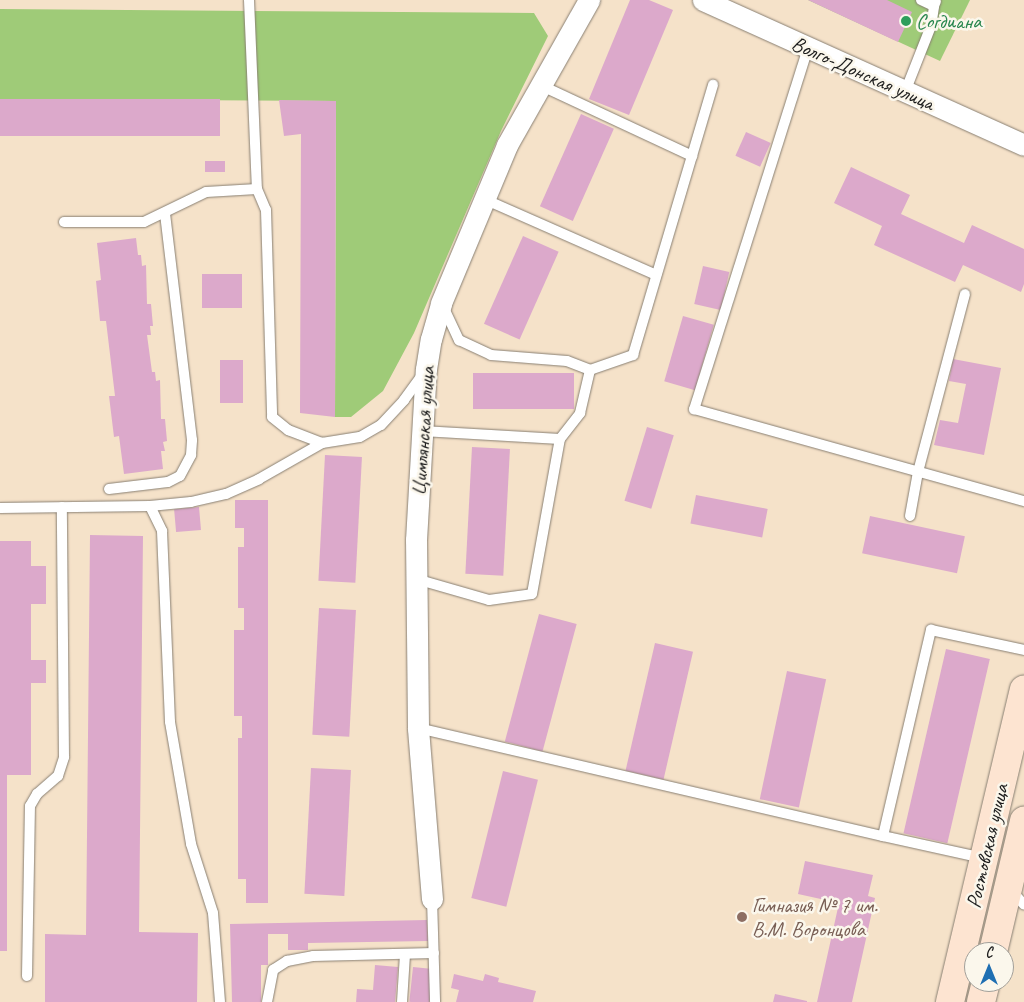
<!DOCTYPE html>
<html>
<head>
<meta charset="utf-8">
<style>
	body { margin:0 }
	#map { position:relative; width:1024px; height:1002px; overflow:hidden; background:#f5e2c9; font-family:Caveat,sans-serif }
	div>[style] { position:absolute }
	.green>* { inset:0; background:#9fcb78 }
	.building>* { inset:0; background:#dca9cb; transform-origin:0 0 }
	.roads { filter:drop-shadow(0 0 1px #887f72) drop-shadow(0 0 1px #887f72) }
	.lane>* { height:10px; margin:-5px; padding:0 5px; transform-origin:5px; border-radius:5px; background:#fff }
	.street>* { height:21px; margin:-10.5px; padding:0 10.5px; transform-origin:10.5px; border-radius:10.5px; background:#fff }
	.secondary>* { height:28px; margin:-14px; padding:0 14px; transform-origin:14px; border-radius:14px; background:#fde4d1 }
	.dots>* { width:14px; height:14px; translate:-50% -50%; box-sizing:border-box; border:2px solid #fbf7ec; border-radius:50% }
	span { translate:-50% -50%; white-space:nowrap; text-align:center; line-height:1.15; -webkit-text-stroke:5px #fbf7ec; paint-order:stroke }
	.leisure-label { font-size:21px; color:#27864d }
	.left { translate:0 -50%; text-align:left }
	.street-label { font-size:21px; color:#1c1c1c }
	.education-label { font-size:21px; color:#785e54 }
	.north { position:absolute; left:964px; top:942px; width:50px; height:50px; box-sizing:border-box; background:#fbf7ec; border:1px solid #a29f99; border-radius:50%; rotate:0deg; font-size:14px; font-weight:700; line-height:20px; text-align:center; color:#1c1c1c }
	.north::after { content:''; display:block; margin:auto; width:18px; height:22px; background:#1f6fb2; clip-path:polygon(50% 0,100% 100%,50% 72%,0 100%) }
</style>
</head>
<body>
<div id="map">
	<div class="green">
		<i style="clip-path:polygon(808px 0,970px 0,940px 61px)"></i>
		<i style="clip-path:polygon(0 9px,534px 13px,548px 36px,501px 131px,414px 333px,383px 391px,351px 417px,335px 417px,336px 101px,0 99px)"></i>
	</div>
	<div class="building">
		<i style="clip-path:polygon(630px 0,649px 0,673px 10px,629px 115px,589px 99px)"></i>
		<i style="clip-path:polygon(808px 0,887px 0,912px 12px,898px 42px)"></i>
		<i style="left:0;top:99px;width:220px;height:37px"></i>
		<i style="clip-path:polygon(279px 100px,336px 101px,335px 417px,300px 413px,301px 134px,284px 136px)"></i>
		<i style="left:581px;top:114px;width:36px;height:101px;rotate:24deg"></i>
		<i style="left:746px;top:132px;width:27px;height:26px;rotate:24deg"></i>
		<i style="left:205px;top:161px;width:20px;height:11px"></i>
		<i style="clip-path:polygon(851px 167px,910px 195px,901px 214px,964px 243px,972px 225px,1024px 249px,1024px 284px,1021px 292px,963px 265px,955px 282px,874px 245px,882px 226px,834px 203px)"></i>
		<i style="left:523px;top:236px;width:39px;height:96px;rotate:24deg"></i>
		<i style="clip-path:polygon(136px 238px,138px 255px,141px 255px,142px 266px,146px 265px,147px 304px,151px 304px,153px 326px,150px 326px,151px 335px,147px 335px,152px 372px,155px 372px,156px 381px,160px 380px,161px 419px,165px 419px,167px 441px,163px 442px,165px 451px,161px 451px,163px 469px,124px 474px,119px 436px,114px 437px,109px 396px,115px 396px,106px 321px,100px 321px,96px 281px,101px 280px,97px 243px)"></i>
		<i style="left:703px;top:266px;width:27px;height:39px;rotate:13deg"></i>
		<i style="left:202px;top:274px;width:40px;height:34px"></i>
		<i style="left:683px;top:316px;width:32px;height:68px;rotate:16deg"></i>
		<i style="clip-path:polygon(953px 359px,1001px 368px,984px 455px,934px 445px,940px 420px,958px 423px,966px 384px,949px 381px)"></i>
		<i style="left:220px;top:360px;width:23px;height:43px"></i>
		<i style="left:473px;top:373px;width:101px;height:36px"></i>
		<i style="left:647px;top:427px;width:28px;height:77px;rotate:17deg"></i>
		<i style="left:472px;top:447px;width:38px;height:127px;rotate:3deg"></i>
		<i style="left:325px;top:455px;width:37px;height:126px;rotate:3deg"></i>
		<i style="left:696px;top:495px;width:73px;height:29px;rotate:11deg"></i>
		<i style="clip-path:polygon(235px 500px,268px 500px,268px 903px,246px 903px,246px 879px,238px 879px,238px 738px,242px 738px,242px 716px,234px 716px,234px 630px,244px 630px,244px 608px,238px 608px,238px 547px,244px 547px,244px 528px,235px 528px)"></i>
		<i style="left:199px;top:507px;width:23px;height:25px;rotate:85deg"></i>
		<i style="left:870px;top:516px;width:97px;height:38px;rotate:12deg"></i>
		<i style="clip-path:polygon(90px 535px,143px 536px,139px 932px,198px 933px,197px 1002px,45px 1002px,45px 934px,86px 935px)"></i>
		<i style="clip-path:polygon(0 541px,31px 541px,31px 566px,46px 566px,46px 604px,31px 604px,31px 660px,46px 660px,46px 683px,31px 683px,31px 775px,7px 775px,7px 951px,0 951px)"></i>
		<i style="left:319px;top:608px;width:37px;height:127px;rotate:3deg"></i>
		<i style="left:539px;top:614px;width:39px;height:132px;rotate:15deg"></i>
		<i style="left:655px;top:643px;width:39px;height:131px;rotate:13deg"></i>
		<i style="left:946px;top:649px;width:45px;height:189px;rotate:13deg"></i>
		<i style="left:787px;top:671px;width:40px;height:131px;rotate:12deg"></i>
		<i style="left:311px;top:768px;width:40px;height:126px;rotate:3deg"></i>
		<i style="left:503px;top:771px;width:36px;height:131px;rotate:14deg"></i>
		<i style="clip-path:polygon(805px 861px,873px 875px,868px 896px,875px 898px,852px 1002px,817px 1002px,839px 903px,798px 894px)"></i>
		<i style="clip-path:polygon(427px 920px,428px 941px,308px 943px,308px 950px,288px 950px,288px 934px,268px 934px,268px 965px,261px 965px,261px 1002px,232px 1002px,230px 924px)"></i>
		<i style="clip-path:polygon(375px 965px,398px 967px,395px 1002px,356px 1002px,357px 989px,373px 990px)"></i>
		<i style="left:413px;top:967px;width:20px;height:35px;rotate:6deg"></i>
		<i style="clip-path:polygon(454px 974px,483px 981px,485px 974px,499px 978px,498px 982px,536px 991px,533px 1002px,456px 1002px,459px 990px,451px 988px)"></i>
		<i style="clip-path:polygon(775px 994px,807px 1001px,807px 1002px,773px 1002px)"></i>
	</div>
	<div class="roads">
		<div class="lane">
			<i style="left:249px;top:0;width:189px;rotate:87.6deg"></i>
			<i style="left:257px;top:189px;width:23px;rotate:67deg"></i>
			<i style="left:266px;top:210px;width:207px;rotate:88.3deg"></i>
			<i style="left:272px;top:417px;width:21px;rotate:39deg"></i>
			<i style="left:288px;top:430px;width:36px;rotate:21deg"></i>
			<i style="left:322px;top:443px;width:38px;rotate:-9deg"></i>
			<i style="left:360px;top:437px;width:24px;rotate:-30deg"></i>
			<i style="left:381px;top:425px;width:34px;rotate:-47deg"></i>
			<i style="left:404px;top:400px;width:31px;rotate:-54deg"></i>
			<i style="left:921px;top:0;width:14px;rotate:25deg"></i>
			<i style="left:934px;top:6px;width:5px;rotate:-68deg"></i>
			<i style="left:808px;top:48px;width:379px;rotate:107.5deg"></i>
			<i style="left:694px;top:409px;width:343px;rotate:15.6deg"></i>
			<i style="left:540px;top:85px;width:168px;rotate:25deg"></i>
			<i style="left:905px;top:92px;width:71px;rotate:-68.5deg"></i>
			<i style="left:931px;top:26px;width:20px;rotate:-81deg"></i>
			<i style="left:484px;top:199px;width:188px;rotate:23.8deg"></i>
			<i style="left:64px;top:222px;width:80px"></i>
			<i style="left:144px;top:222px;width:69px;rotate:-25.8deg"></i>
			<i style="left:206px;top:192px;width:51px;rotate:-3.4deg"></i>
			<i style="left:443px;top:306px;width:38px;rotate:65deg"></i>
			<i style="left:459px;top:340px;width:35px;rotate:25deg"></i>
			<i style="left:491px;top:355px;width:76px;rotate:4.5deg"></i>
			<i style="left:567px;top:361px;width:25px;rotate:21deg"></i>
			<i style="left:422px;top:431px;width:138px;rotate:3.3deg"></i>
			<i style="left:109px;top:489px;width:59px;rotate:-6.8deg"></i>
			<i style="left:168px;top:482px;width:13px;rotate:-27deg"></i>
			<i style="left:180px;top:476px;width:24px;rotate:-62deg"></i>
			<i style="left:191px;top:455px;width:15px;rotate:-86deg"></i>
			<i style="left:192px;top:440px;width:228px;rotate:-96.8deg"></i>
			<i style="left:150px;top:506px;width:28px;rotate:64deg"></i>
			<i style="left:162px;top:531px;width:191px;rotate:87.6deg"></i>
			<i style="left:170px;top:722px;width:124px;rotate:80.2deg"></i>
			<i style="left:191px;top:844px;width:72px;rotate:72.3deg"></i>
			<i style="left:213px;top:913px;width:89px;rotate:85.5deg"></i>
			<i style="left:0;top:508px;width:150px;rotate:-0.8deg"></i>
			<i style="left:150px;top:506px;width:41px;rotate:-5.6deg"></i>
			<i style="left:191px;top:502px;width:36px;rotate:-13deg"></i>
			<i style="left:226px;top:494px;width:36px;rotate:-24deg"></i>
			<i style="left:259px;top:479px;width:73px;rotate:-29.7deg"></i>
			<i style="left:910px;top:516px;width:45px;rotate:-79.7deg"></i>
			<i style="left:918px;top:472px;width:184px;rotate:-75.2deg"></i>
			<i style="left:416px;top:579px;width:76px;rotate:16deg"></i>
			<i style="left:489px;top:600px;width:43px;rotate:-7.9deg"></i>
			<i style="left:532px;top:594px;width:158px;rotate:-79.8deg"></i>
			<i style="left:560px;top:439px;width:33px;rotate:-52deg"></i>
			<i style="left:580px;top:413px;width:44px;rotate:-76.9deg"></i>
			<i style="left:590px;top:370px;width:46px;rotate:-19.2deg"></i>
			<i style="left:633px;top:355px;width:282px;rotate:-73.5deg"></i>
			<i style="left:418px;top:728px;width:477px;rotate:13.1deg"></i>
			<i style="left:983px;top:858px;width:102px;rotate:-167.6deg"></i>
			<i style="left:883px;top:836px;width:212px;rotate:-76.9deg"></i>
			<i style="left:931px;top:630px;width:95px;rotate:12.1deg"></i>
			<i style="left:1012px;top:891px;width:18px;rotate:49deg"></i>
			<i style="left:432px;top:899px;width:103px;rotate:88.3deg"></i>
			<i style="left:27px;top:976px;width:170px;rotate:-89deg"></i>
			<i style="left:30px;top:806px;width:14px;rotate:-60deg"></i>
			<i style="left:37px;top:794px;width:28px;rotate:-41deg"></i>
			<i style="left:58px;top:776px;width:20px;rotate:-72deg"></i>
			<i style="left:64px;top:757px;width:250px;rotate:-90.5deg"></i>
			<i style="left:267px;top:1002px;width:33px;rotate:-79deg"></i>
			<i style="left:273px;top:970px;width:17px;rotate:-33deg"></i>
			<i style="left:287px;top:961px;width:26px;rotate:-11deg"></i>
			<i style="left:313px;top:956px;width:121px;rotate:-1.4deg"></i>
			<i style="left:402px;top:1002px;width:48px;rotate:-86.4deg"></i>
		</div>
		<div class="street">
			<i style="left:703px;top:0;width:352px;rotate:24.3deg"></i>
			<i style="left:432px;top:899px;width:172px;rotate:-94.7deg"></i>
			<i style="left:418px;top:728px;width:188px;rotate:-90.6deg"></i>
			<i style="left:416px;top:540px;width:171px;rotate:-86.7deg"></i>
			<i style="left:426px;top:369px;width:30px;rotate:-81deg"></i>
			<i style="left:431px;top:339px;width:37px;rotate:-74deg"></i>
			<i style="left:441px;top:303px;width:171px;rotate:-67.3deg"></i>
			<i style="left:507px;top:145px;width:167px;rotate:-60.5deg"></i>
		</div>
		<div class="secondary">
			<i style="left:993px;top:952px;width:135px;rotate:-76.7deg"></i>
			<i style="left:950px;top:1002px;width:321px;rotate:-76.7deg"></i>
			<i style="left:981px;top:1002px;width:21px;rotate:-76deg"></i>
		</div>
	</div>
	<div class="dots">
		<i style="left:906px;top:21px;background:#2e9e5b"></i>
		<i style="left:742px;top:917px;background:#8d6e63"></i>
	</div>
	<div class="leisure-label">
		<span class="left" style="left:916px;top:21px">Согдиана</span>
	</div>
	<div class="street-label">
		<span style="left:863px;top:73px;rotate:24deg">Волго-Донская улица</span>
		<span style="left:423px;top:431px;rotate:-86deg">Цимлянская улица</span>
		<span style="left:987px;top:846px;rotate:-77deg">Ростовская улица</span>
	</div>
	<div class="education-label">
		<span class="left" style="left:752px;top:917px">Гимназия № 7 им.<br>В.М. Воронцова</span>
	</div>
	<div class="north">С</div>
</div>
</body>
</html>
